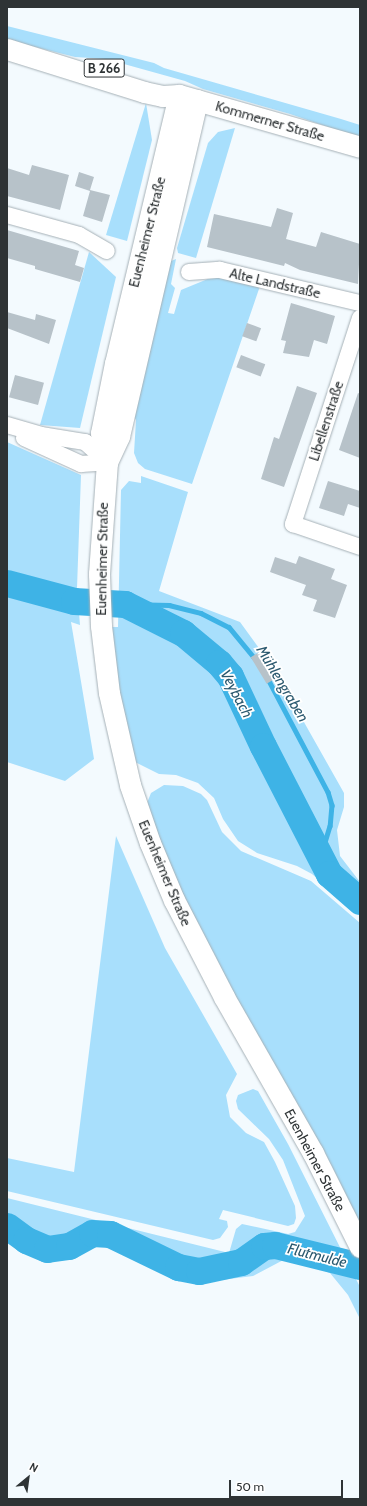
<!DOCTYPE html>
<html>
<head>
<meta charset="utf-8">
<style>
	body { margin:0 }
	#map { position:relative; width:367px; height:1506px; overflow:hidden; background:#f3fafe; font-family:Cabin,sans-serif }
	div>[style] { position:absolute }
	.green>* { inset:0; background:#a8dffc }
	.stream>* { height:4.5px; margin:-2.25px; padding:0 2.25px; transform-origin:2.25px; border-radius:2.25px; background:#3eb3e6 }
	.river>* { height:27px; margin:-13.5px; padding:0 13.5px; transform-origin:13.5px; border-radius:13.5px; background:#3eb3e6 }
	.building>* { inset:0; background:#b7c2c9; transform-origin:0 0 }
	.roads { filter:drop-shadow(0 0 1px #a5b0b6) drop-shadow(0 0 1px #a5b0b6) }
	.minor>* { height:16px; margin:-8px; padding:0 8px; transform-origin:8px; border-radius:8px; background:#fff }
	.major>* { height:21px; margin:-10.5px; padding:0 10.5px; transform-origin:10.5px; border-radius:10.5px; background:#fff }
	span { translate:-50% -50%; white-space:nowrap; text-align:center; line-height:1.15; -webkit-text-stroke:3.5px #fff; paint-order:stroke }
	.shield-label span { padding:1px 3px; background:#fff; border:1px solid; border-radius:3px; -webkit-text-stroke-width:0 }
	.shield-label { font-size:13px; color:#2e3335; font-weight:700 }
	.street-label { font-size:14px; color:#2e3335 }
	.water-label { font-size:15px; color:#2b596f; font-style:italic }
	.frame { position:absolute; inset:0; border:8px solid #2e3335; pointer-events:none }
	.north { position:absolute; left:8px; top:1458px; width:40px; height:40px; -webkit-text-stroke:3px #fff; paint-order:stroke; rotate:29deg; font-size:11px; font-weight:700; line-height:16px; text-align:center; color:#2e3335 }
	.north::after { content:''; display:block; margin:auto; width:14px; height:18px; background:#2e3335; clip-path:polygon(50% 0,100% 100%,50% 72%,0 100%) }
	.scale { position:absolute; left:229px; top:1480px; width:114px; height:18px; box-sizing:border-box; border:2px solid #2e3335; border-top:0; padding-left:5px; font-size:12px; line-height:14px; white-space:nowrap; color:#2e3335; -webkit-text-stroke:3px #fff; paint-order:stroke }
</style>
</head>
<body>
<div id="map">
	<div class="green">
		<i style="clip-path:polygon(7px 26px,154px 63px,164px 68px,341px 119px,360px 125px,360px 138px,290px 114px,203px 89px,185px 81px,106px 59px,75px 57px,7px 40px)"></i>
		<i style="clip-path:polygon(146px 103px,152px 140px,127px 241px,106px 235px)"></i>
		<i style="clip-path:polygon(235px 128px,196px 258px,178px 253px,177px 248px,208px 143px,218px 132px)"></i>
		<i style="clip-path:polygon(89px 252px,116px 277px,80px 428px,40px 425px)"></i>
		<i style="clip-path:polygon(176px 259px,171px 284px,175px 288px,168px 313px,174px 314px,181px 290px,215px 276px,260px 286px,192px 484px,145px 469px,138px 463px,134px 453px,136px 420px,133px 415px,168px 268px,171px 261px)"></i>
		<i style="clip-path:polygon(7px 442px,81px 475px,77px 588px,80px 625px,71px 622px,94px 759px,65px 781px,7px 762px)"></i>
		<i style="clip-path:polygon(141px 476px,188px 492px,159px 591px,240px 622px,274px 669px,344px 793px,344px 807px,337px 830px,340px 856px,360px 882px,360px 915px,312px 874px,297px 866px,257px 853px,238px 841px,223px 819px,214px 798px,198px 783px,176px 775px,159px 774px,135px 762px,124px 729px,111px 627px,118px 627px,121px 490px,129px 481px,141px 483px)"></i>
		<i style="clip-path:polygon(164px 785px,183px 786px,201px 794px,207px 800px,222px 832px,241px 851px,311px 881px,360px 923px,360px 1227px,240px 1008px,170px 870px,147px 803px,151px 793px)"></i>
		<i style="clip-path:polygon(116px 836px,165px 948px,237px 1074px,226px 1095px,230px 1117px,246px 1133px,264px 1142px,275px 1162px,295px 1206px,296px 1218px,294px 1224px,288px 1226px,223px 1210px,219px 1219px,227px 1221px,228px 1227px,220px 1238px,213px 1240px,7px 1191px,7px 1158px,74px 1172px)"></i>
		<i style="clip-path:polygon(253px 1089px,258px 1091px,288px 1144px,360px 1287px,360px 1319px,348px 1295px,330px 1273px,289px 1257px,253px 1276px,205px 1282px,191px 1281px,167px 1273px,125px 1250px,108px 1245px,91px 1246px,66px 1258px,45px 1259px,28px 1253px,7px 1238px,7px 1198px,229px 1253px,236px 1229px,242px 1224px,288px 1234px,295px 1232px,305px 1216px,283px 1160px,269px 1139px,238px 1109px,236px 1101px,238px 1095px)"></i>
	</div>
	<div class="stream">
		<i style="left:125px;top:604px;width:44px;rotate:1.3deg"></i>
		<i style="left:169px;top:605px;width:33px;rotate:14deg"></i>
		<i style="left:201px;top:613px;width:31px;rotate:27deg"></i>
		<i style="left:229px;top:627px;width:44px;rotate:50.5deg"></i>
		<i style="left:267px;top:677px;width:130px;rotate:62.1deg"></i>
		<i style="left:328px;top:792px;width:14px;rotate:73deg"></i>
		<i style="left:332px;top:805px;width:21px;rotate:95deg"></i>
		<i style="left:330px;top:826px;width:34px;rotate:107deg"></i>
	</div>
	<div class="river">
		<i style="left:7px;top:583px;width:69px;rotate:15deg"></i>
		<i style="left:74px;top:601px;width:51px;rotate:3.4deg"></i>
		<i style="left:125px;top:604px;width:65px;rotate:26.6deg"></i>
		<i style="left:183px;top:633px;width:47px;rotate:39.8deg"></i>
		<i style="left:219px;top:663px;width:17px;rotate:50deg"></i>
		<i style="left:230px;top:676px;width:77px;rotate:64.8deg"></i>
		<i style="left:263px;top:746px;width:144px;rotate:62.7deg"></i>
		<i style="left:329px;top:874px;width:41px;rotate:41.1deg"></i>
		<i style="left:7px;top:1226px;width:24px;rotate:36deg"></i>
		<i style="left:26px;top:1240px;width:23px;rotate:23deg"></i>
		<i style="left:47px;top:1249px;width:22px;rotate:-8deg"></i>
		<i style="left:69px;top:1246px;width:26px;rotate:-29deg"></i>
		<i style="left:92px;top:1233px;width:18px;rotate:3deg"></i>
		<i style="left:110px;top:1234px;width:76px;rotate:25.9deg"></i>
		<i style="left:178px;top:1267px;width:21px;rotate:11deg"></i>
		<i style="left:199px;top:1271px;width:43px;rotate:-12.1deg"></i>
		<i style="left:241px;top:1262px;width:28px;rotate:-35deg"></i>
		<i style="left:264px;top:1246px;width:11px;rotate:-5deg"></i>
		<i style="left:275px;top:1245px;width:88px;rotate:13.9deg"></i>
	</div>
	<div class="building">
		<i style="clip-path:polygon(32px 165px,69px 175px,60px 210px,7px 196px,7px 168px,29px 175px)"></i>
		<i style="clip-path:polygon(79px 172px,94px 177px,90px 190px,110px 195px,102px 222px,83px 216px,90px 191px,75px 186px)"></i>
		<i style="clip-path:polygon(277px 208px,293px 213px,286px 239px,316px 247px,321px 232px,360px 244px,358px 284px,300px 270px,285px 263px,284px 266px,207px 247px,214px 214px,271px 227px)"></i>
		<i style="clip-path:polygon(7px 230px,79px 251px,75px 265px,84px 268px,80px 282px,35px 269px,35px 266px,7px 258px)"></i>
		<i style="clip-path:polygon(291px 303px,335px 316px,327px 344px,314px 340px,309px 357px,283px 353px,286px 341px,281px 340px)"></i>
		<i style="clip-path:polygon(7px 312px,35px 320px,36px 314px,56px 320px,49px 344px,7px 328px)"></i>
		<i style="left:247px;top:323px;width:15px;height:14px;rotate:20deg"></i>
		<i style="left:241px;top:355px;width:26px;height:13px;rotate:21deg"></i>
		<i style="left:15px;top:375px;width:30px;height:23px;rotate:15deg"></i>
		<i style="clip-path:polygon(297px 386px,317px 393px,284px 487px,261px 479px,274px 437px,279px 439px)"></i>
		<i style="clip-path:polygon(358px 393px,360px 394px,360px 458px,339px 450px)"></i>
		<i style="clip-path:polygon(328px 481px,360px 491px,360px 508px,348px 504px,344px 516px,319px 508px)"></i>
		<i style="clip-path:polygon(299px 556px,335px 569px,331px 579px,347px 585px,335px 618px,313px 611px,317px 600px,302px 595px,306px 585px,270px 572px,275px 557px,296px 564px)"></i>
		<i style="left:261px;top:651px;width:31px;height:12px;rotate:59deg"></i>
	</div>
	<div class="roads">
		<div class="minor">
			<i style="left:7px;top:215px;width:75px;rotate:15.5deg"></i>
			<i style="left:79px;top:235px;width:32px;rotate:30deg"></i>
			<i style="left:189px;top:272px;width:31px;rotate:-4deg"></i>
			<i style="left:220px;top:270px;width:144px;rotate:13.3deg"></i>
			<i style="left:360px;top:318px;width:217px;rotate:108deg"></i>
			<i style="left:293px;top:524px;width:71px;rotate:18.9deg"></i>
			<i style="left:7px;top:425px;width:35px;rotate:16deg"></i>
			<i style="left:41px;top:435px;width:45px;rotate:9deg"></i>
			<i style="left:85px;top:442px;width:30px;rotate:42deg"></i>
			<i style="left:24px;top:438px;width:63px;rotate:24.5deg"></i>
			<i style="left:81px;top:464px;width:26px;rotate:-4deg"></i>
		</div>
		<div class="major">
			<i style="left:7px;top:49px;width:144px;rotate:17.4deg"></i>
			<i style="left:144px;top:92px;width:19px;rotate:12deg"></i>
			<i style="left:163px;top:96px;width:16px;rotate:-4deg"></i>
			<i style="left:179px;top:95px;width:188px;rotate:16deg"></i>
			<i style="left:179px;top:95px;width:276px;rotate:103.4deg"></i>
			<i style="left:115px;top:363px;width:71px;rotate:101.3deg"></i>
			<i style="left:101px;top:433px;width:30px;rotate:78deg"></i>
			<i style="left:107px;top:462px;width:112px;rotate:94.1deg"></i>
			<i style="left:99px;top:574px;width:52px;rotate:87.8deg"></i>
			<i style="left:101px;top:626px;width:67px;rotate:83.2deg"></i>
			<i style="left:109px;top:693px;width:94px;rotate:77.1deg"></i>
			<i style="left:130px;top:785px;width:61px;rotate:71deg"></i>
			<i style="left:150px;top:843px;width:62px;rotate:67.2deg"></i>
			<i style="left:174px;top:900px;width:109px;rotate:62.7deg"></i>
			<i style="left:224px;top:997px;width:180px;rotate:60.3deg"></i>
			<i style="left:313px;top:1153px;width:105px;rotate:63.4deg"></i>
			<i style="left:107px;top:462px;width:29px;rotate:-65deg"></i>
			<i style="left:119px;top:436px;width:345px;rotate:-76.9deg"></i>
		</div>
	</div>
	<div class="shield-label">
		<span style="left:104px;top:68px">B 266</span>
	</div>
	<div class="street-label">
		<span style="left:270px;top:121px;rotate:16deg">Kommerner Straße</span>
		<span style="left:147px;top:232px;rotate:-76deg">Euenheimer Straße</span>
		<span style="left:275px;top:283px;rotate:13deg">Alte Landstraße</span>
		<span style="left:326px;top:421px;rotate:-72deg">Libellenstraße</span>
		<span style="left:102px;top:559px;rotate:-89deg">Euenheimer Straße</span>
		<span style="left:165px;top:873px;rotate:67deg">Euenheimer Straße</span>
		<span style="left:315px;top:1160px;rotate:62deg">Euenheimer Straße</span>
	</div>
	<div class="water-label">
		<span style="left:282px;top:684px;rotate:59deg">Mühlengraben</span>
		<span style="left:236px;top:694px;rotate:62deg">Veybach</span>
		<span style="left:317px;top:1256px;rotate:14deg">Flutmulde</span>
	</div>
	<div class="frame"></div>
	<div class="north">N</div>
	<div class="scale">50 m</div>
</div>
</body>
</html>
